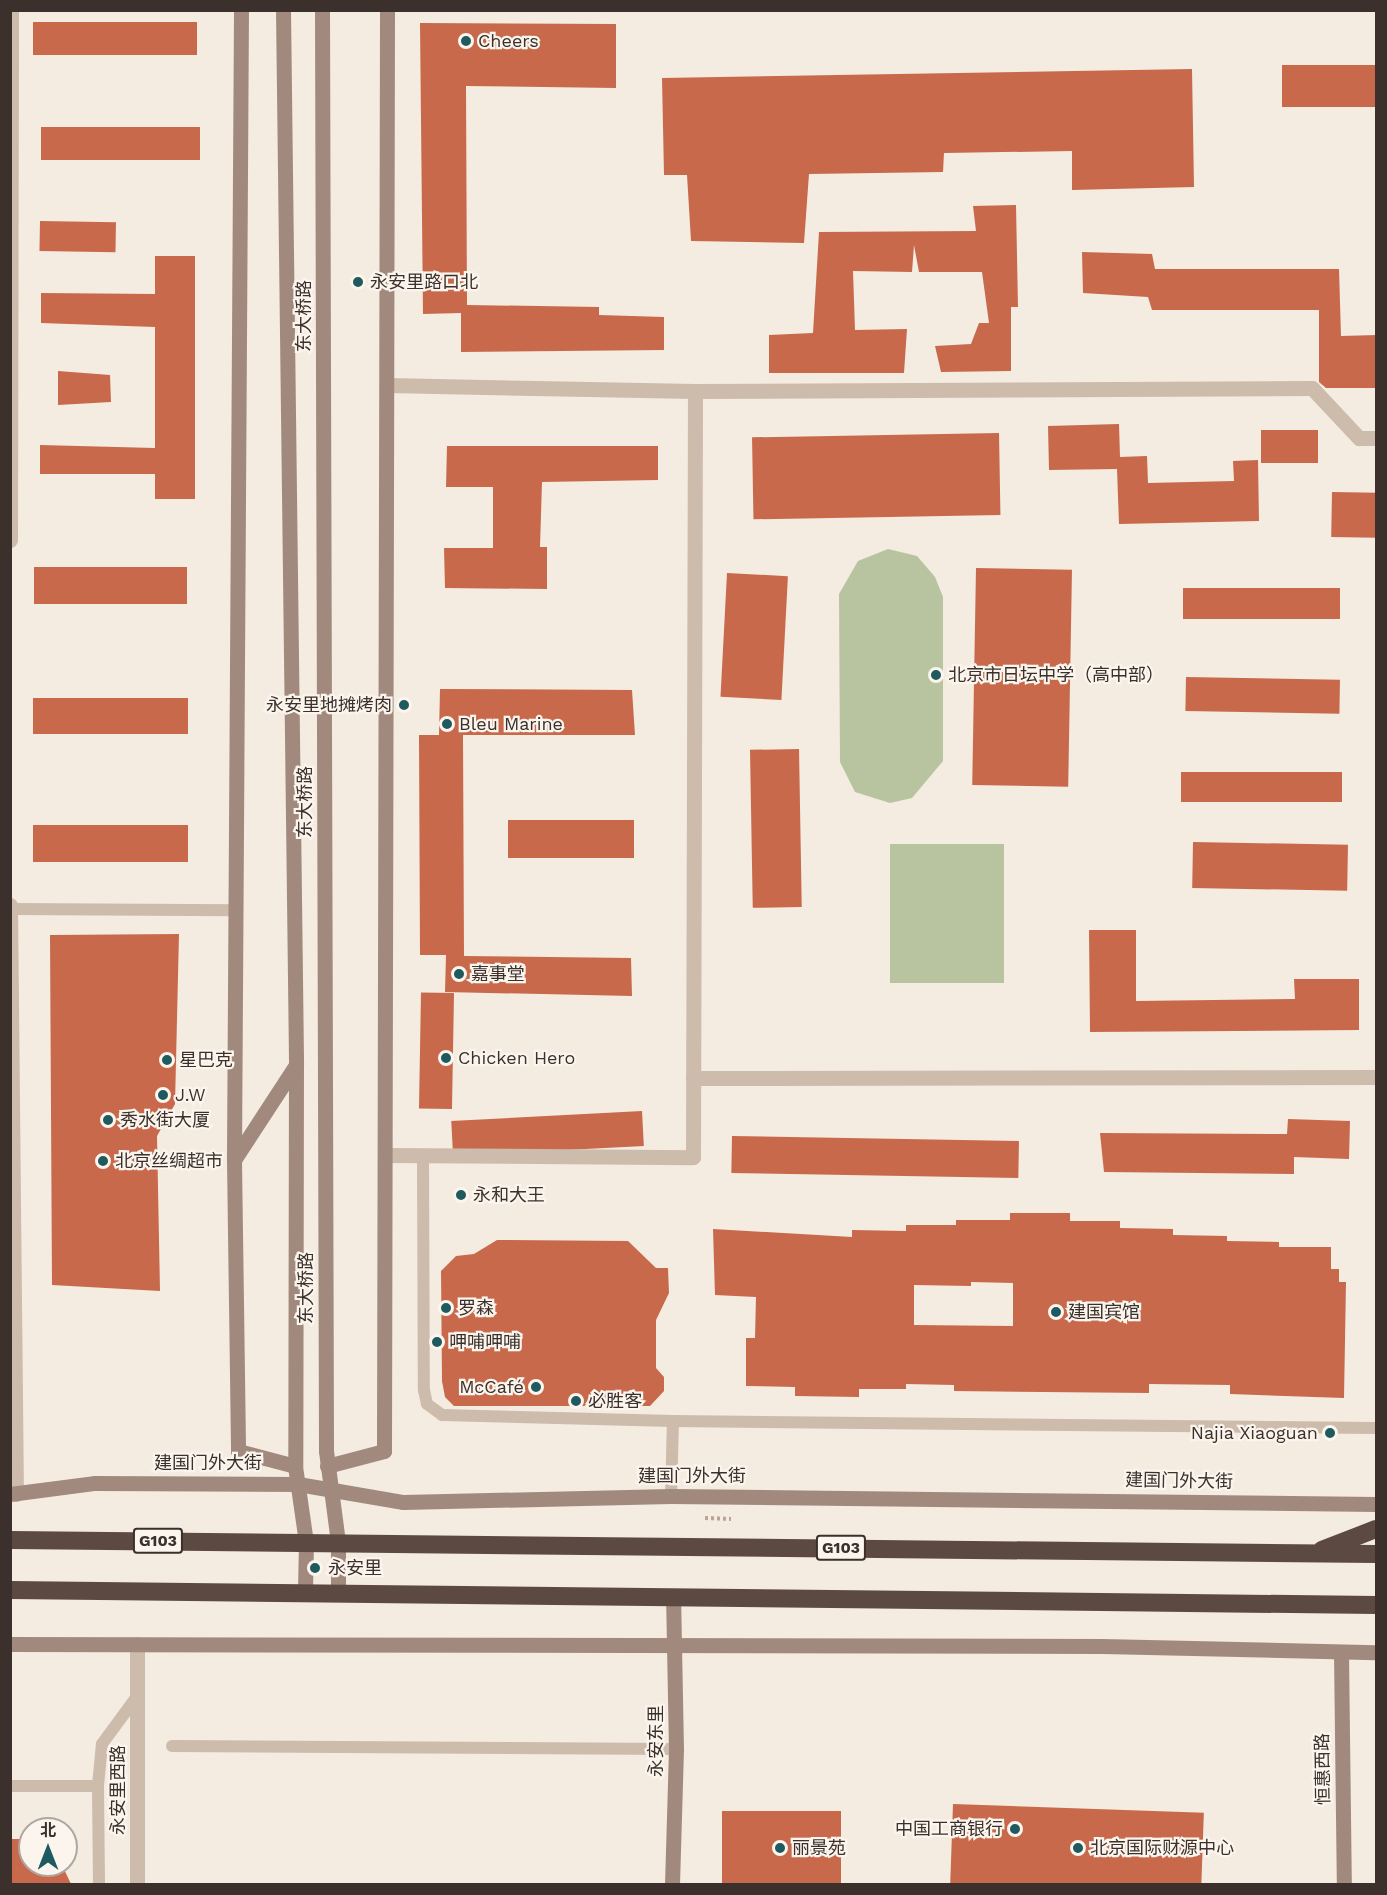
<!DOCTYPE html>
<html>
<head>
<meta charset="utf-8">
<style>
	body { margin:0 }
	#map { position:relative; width:1387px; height:1895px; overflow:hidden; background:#f4ebe1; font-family:"Work Sans","Noto Sans SC",sans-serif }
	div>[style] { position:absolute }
	.green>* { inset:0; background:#b8c4a0; transform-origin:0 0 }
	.building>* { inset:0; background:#c8694b; transform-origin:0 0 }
	.path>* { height:4px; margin-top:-2px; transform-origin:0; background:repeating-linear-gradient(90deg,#b9a596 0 3px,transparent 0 6px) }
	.lane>* { height:12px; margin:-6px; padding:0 6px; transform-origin:6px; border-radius:6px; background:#cdbbac }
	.street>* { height:15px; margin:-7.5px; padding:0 7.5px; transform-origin:7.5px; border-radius:7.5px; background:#cdbbac }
	.secondary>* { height:15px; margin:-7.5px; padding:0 7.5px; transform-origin:7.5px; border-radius:7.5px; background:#a18a7d }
	.highway>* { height:18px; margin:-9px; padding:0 9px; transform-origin:9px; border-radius:9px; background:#5c4a42 }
	.dots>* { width:16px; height:16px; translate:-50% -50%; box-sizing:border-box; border:3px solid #fbf5ee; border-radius:50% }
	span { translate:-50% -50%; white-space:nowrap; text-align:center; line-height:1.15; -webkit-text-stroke:4.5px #fbf5ee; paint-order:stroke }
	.shield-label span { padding:2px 4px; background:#fbf5ee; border:2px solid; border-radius:4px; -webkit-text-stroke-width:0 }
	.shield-label { font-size:16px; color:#3b302b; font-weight:700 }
	.poi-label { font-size:18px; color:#3b302b }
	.left { translate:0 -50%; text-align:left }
	.right { translate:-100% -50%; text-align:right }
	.street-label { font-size:18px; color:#3b302b }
	.frame { position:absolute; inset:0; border:12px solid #3b302b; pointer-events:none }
	.north { position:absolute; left:18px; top:1817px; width:60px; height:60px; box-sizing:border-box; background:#fbf5ee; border:2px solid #aea6a0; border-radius:50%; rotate:0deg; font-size:16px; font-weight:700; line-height:24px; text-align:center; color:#3b302b }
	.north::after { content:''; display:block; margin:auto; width:21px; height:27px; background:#1f5a5e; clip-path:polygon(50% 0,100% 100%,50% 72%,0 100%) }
</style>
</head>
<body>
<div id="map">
	<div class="green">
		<i style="clip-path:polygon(888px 549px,917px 556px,935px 577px,943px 597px,943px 761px,912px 798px,890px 803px,855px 792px,840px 762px,839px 594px,858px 561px)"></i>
		<i style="left:1004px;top:844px;width:139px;height:114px;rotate:90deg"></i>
	</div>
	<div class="building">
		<i style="left:33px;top:22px;width:164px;height:33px"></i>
		<i style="clip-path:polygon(420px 23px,616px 24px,616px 88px,466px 86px,467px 305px,599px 307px,599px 315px,664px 317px,664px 350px,461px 352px,461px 313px,423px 314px)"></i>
		<i style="left:1282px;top:65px;width:95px;height:42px"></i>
		<i style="clip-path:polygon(1192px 69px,1194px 187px,1072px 190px,1072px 151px,944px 153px,943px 172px,809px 174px,804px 243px,691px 241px,687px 175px,664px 175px,662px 78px)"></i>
		<i style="left:41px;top:127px;width:159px;height:33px"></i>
		<i style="clip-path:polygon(1016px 205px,1018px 307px,1011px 307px,1011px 371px,941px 372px,935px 346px,971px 344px,979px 323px,989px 323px,982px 272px,919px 272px,914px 245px,912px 272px,853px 271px,855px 330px,907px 329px,904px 373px,769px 373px,769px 335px,813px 333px,819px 232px,976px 231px,973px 206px)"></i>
		<i style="left:40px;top:221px;width:76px;height:30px;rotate:1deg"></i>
		<i style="clip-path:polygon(1082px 252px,1152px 254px,1155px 269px,1339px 269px,1341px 336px,1377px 335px,1377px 388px,1326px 388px,1319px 382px,1319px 310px,1152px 310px,1148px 297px,1083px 293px)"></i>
		<i style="clip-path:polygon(155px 256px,195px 256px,195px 499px,155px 499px,155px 474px,40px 474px,40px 445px,155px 448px,155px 327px,41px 323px,41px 293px,155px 294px)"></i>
		<i style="clip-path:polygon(58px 371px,110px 375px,111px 402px,58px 405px)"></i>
		<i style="clip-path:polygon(1119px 424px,1120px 457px,1147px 456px,1148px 483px,1234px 481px,1233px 461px,1258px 460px,1259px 521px,1119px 524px,1117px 469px,1049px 470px,1048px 426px)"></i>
		<i style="left:1318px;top:430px;width:33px;height:57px;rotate:90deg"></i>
		<i style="left:999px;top:433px;width:82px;height:247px;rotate:89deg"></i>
		<i style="clip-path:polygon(447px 446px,658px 446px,658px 480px,542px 482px,540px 547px,547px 547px,547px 589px,445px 588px,444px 548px,493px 548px,493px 487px,446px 487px)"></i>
		<i style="left:1332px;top:492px;width:45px;height:45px;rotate:1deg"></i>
		<i style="left:187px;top:567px;width:37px;height:153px;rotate:90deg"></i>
		<i style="left:976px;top:568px;width:96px;height:217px;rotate:1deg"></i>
		<i style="left:727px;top:573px;width:61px;height:124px;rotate:3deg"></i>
		<i style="left:1183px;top:588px;width:157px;height:31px"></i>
		<i style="left:1186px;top:677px;width:154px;height:34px;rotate:1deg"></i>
		<i style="clip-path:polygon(440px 689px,632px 690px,635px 735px,463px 735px,464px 956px,631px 958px,632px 996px,445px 992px,446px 955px,420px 955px,419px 735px,439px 735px)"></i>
		<i style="left:33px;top:698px;width:155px;height:36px"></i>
		<i style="left:799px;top:749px;width:158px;height:49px;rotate:89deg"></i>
		<i style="left:1181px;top:772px;width:161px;height:30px"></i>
		<i style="left:634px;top:820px;width:38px;height:126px;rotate:90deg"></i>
		<i style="left:188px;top:825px;width:37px;height:155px;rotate:90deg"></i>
		<i style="left:1193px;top:842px;width:155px;height:46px;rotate:1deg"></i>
		<i style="clip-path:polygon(1089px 930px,1136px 930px,1136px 1001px,1295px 999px,1294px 979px,1359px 979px,1359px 1030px,1090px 1032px)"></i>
		<i style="clip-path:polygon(179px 934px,175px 1104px,157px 1136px,160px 1291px,52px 1285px,50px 935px)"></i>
		<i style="left:454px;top:993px;width:116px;height:33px;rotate:91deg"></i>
		<i style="left:642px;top:1111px;width:35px;height:191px;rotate:87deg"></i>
		<i style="clip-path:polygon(1288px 1119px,1350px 1121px,1349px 1159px,1294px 1157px,1294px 1174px,1104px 1172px,1100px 1133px,1287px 1134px)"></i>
		<i style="left:732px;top:1136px;width:287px;height:37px;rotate:1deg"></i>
		<i style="clip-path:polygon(evenodd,1010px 1213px,1070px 1213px,1070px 1221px,1120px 1221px,1120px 1228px,1173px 1229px,1173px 1235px,1227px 1236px,1227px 1241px,1279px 1242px,1279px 1247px,1331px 1247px,1331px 1269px,1339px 1269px,1339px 1282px,1346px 1282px,1344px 1398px,1230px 1394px,1230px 1385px,1149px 1384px,1149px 1393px,954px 1391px,954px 1385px,906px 1384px,906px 1389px,859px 1389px,859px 1397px,795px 1396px,795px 1387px,746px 1386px,746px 1338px,755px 1338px,756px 1297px,715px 1295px,713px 1229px,852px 1237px,852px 1230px,906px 1231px,906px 1225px,956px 1225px,956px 1220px,1010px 1220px,1010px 1213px,971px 1282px,1013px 1283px,1013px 1326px,914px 1325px,914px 1285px,971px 1286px,971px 1282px)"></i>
		<i style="clip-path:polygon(497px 1240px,628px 1241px,656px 1268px,668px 1268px,669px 1293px,656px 1320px,656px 1368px,664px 1377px,664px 1391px,650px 1406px,454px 1406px,445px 1397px,442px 1381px,441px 1271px,456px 1256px,474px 1254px)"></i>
		<i style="left:953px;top:1804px;width:251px;height:80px;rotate:2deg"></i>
		<i style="left:722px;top:1811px;width:119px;height:73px"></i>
		<i style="clip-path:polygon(10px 1839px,30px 1839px,30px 1865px,62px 1865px,71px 1884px,10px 1884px)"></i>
	</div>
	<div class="path">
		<i style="left:705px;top:1518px;width:26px;rotate:2deg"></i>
	</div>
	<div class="lane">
		<i style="left:11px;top:909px;width:225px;rotate:0.3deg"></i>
		<i style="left:423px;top:1155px;width:235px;rotate:89.8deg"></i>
		<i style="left:424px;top:1390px;width:14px;rotate:78deg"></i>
		<i style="left:427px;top:1404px;width:19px;rotate:36deg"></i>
		<i style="left:442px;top:1415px;width:231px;rotate:1.5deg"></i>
		<i style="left:671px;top:1496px;width:75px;rotate:-88.5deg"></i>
		<i style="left:673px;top:1421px;width:703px;rotate:0.57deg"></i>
		<i style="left:172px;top:1746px;width:504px;rotate:0.34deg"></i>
		<i style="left:10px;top:1786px;width:88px"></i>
		<i style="left:99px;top:1884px;width:98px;rotate:-90.6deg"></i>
		<i style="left:98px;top:1786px;width:42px;rotate:-84.6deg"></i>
		<i style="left:102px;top:1744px;width:61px;rotate:-53.7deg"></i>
	</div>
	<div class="street">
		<i style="left:695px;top:391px;width:617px;rotate:-0.28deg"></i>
		<i style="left:1312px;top:388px;width:69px;rotate:46.8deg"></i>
		<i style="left:1359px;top:438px;width:17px"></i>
		<i style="left:10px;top:540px;width:530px;rotate:-89.89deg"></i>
		<i style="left:10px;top:905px;width:589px;rotate:89.42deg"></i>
		<i style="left:693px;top:1078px;width:683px;rotate:-0.08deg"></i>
		<i style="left:385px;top:1155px;width:308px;rotate:0.4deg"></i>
		<i style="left:693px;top:1157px;width:766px;rotate:-89.85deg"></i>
		<i style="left:695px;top:391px;width:308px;rotate:-178.9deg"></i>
		<i style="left:137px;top:1644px;width:240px;rotate:90deg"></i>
	</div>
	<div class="secondary">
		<i style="left:241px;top:10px;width:1150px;rotate:90.35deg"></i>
		<i style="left:234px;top:1160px;width:291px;rotate:89.2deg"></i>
		<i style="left:238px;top:1451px;width:59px;rotate:14.7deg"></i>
		<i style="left:283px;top:10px;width:1055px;rotate:89.29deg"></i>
		<i style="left:296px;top:1065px;width:401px;rotate:90.1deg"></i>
		<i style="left:295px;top:1466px;width:77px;rotate:81.8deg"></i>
		<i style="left:306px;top:1542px;width:49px;rotate:91.2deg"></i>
		<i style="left:322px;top:10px;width:1441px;rotate:89.84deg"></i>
		<i style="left:326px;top:1451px;width:92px;rotate:82.5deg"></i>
		<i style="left:338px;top:1542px;width:50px;rotate:90deg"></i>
		<i style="left:234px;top:1160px;width:113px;rotate:-56.9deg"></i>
		<i style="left:327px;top:1466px;width:59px;rotate:-14.7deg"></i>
		<i style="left:384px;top:1451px;width:1441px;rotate:-89.88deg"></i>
		<i style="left:10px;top:1494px;width:86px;rotate:-7.4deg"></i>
		<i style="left:95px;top:1483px;width:203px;rotate:0.3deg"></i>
		<i style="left:298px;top:1484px;width:107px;rotate:9.7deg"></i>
		<i style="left:403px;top:1502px;width:268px;rotate:-1.3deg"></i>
		<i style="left:671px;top:1496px;width:705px;rotate:0.65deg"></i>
		<i style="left:10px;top:1644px;width:1092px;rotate:0.1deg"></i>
		<i style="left:1102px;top:1646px;width:274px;rotate:1.3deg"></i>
		<i style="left:1341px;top:1652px;width:232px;rotate:89.3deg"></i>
		<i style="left:672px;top:1884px;width:135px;rotate:-88.3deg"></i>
		<i style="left:676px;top:1749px;width:152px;rotate:-91.1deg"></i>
	</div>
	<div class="highway">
		<i style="left:10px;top:1540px;width:1366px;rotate:0.59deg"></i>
		<i style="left:1322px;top:1550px;width:58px;rotate:-21.3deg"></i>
		<i style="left:10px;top:1590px;width:1366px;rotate:0.63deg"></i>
	</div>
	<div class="dots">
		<i style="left:466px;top:41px;background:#1f5a5e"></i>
		<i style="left:358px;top:282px;background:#1f5a5e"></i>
		<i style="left:936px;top:675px;background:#1f5a5e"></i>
		<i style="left:404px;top:705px;background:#1f5a5e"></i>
		<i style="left:447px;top:724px;background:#1f5a5e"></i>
		<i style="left:459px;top:974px;background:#1f5a5e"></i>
		<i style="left:446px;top:1058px;background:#1f5a5e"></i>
		<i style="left:167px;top:1060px;background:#1f5a5e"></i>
		<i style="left:163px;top:1095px;background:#1f5a5e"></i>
		<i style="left:108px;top:1120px;background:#1f5a5e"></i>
		<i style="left:103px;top:1161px;background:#1f5a5e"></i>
		<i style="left:461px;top:1195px;background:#1f5a5e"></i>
		<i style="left:446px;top:1308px;background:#1f5a5e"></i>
		<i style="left:1056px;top:1312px;background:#1f5a5e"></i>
		<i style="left:437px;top:1342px;background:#1f5a5e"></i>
		<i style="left:536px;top:1387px;background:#1f5a5e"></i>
		<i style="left:576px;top:1401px;background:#1f5a5e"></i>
		<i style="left:1330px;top:1433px;background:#1f5a5e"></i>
		<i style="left:315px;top:1568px;background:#1f5a5e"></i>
		<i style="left:1015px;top:1829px;background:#1f5a5e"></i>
		<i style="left:780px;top:1848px;background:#1f5a5e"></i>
		<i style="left:1078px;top:1848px;background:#1f5a5e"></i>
	</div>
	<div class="shield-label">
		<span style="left:158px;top:1541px">G103</span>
		<span style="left:841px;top:1548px">G103</span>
	</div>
	<div class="poi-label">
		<span class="left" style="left:478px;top:41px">Cheers</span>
		<span class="left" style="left:370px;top:282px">永安里路口北</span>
		<span class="left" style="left:948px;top:675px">北京市日坛中学（高中部）</span>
		<span class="right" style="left:392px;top:705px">永安里地摊烤肉</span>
		<span class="left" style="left:459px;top:724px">Bleu Marine</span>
		<span class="left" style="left:471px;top:974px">嘉事堂</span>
		<span class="left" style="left:458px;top:1058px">Chicken Hero</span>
		<span class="left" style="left:179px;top:1060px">星巴克</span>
		<span class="left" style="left:175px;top:1095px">J.W</span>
		<span class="left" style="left:120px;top:1120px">秀水街大厦</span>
		<span class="left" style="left:115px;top:1161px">北京丝绸超市</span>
		<span class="left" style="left:473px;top:1195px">永和大王</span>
		<span class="left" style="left:458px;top:1308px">罗森</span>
		<span class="left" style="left:1068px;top:1312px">建国宾馆</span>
		<span class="left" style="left:449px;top:1342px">呷哺呷哺</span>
		<span class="right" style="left:524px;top:1387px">McCafé</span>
		<span class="left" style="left:588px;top:1401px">必胜客</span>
		<span class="right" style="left:1318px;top:1433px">Najia Xiaoguan</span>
		<span class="left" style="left:328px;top:1568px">永安里</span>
		<span class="right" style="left:1003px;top:1829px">中国工商银行</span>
		<span class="left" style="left:792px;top:1848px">丽景苑</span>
		<span class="left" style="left:1090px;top:1848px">北京国际财源中心</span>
	</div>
	<div class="street-label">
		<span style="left:304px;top:316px;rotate:-90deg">东大桥路</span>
		<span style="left:305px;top:802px;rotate:-90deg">东大桥路</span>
		<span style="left:306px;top:1288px;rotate:-90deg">东大桥路</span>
		<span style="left:208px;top:1463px">建国门外大街</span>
		<span style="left:692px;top:1476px">建国门外大街</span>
		<span style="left:1179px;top:1481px;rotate:1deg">建国门外大街</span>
		<span style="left:656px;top:1741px;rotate:-90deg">永安东里</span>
		<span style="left:1323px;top:1769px;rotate:-91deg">恒惠西路</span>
		<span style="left:118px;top:1790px;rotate:-90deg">永安里西路</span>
	</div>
	<div class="frame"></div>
	<div class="north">北</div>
</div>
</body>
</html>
